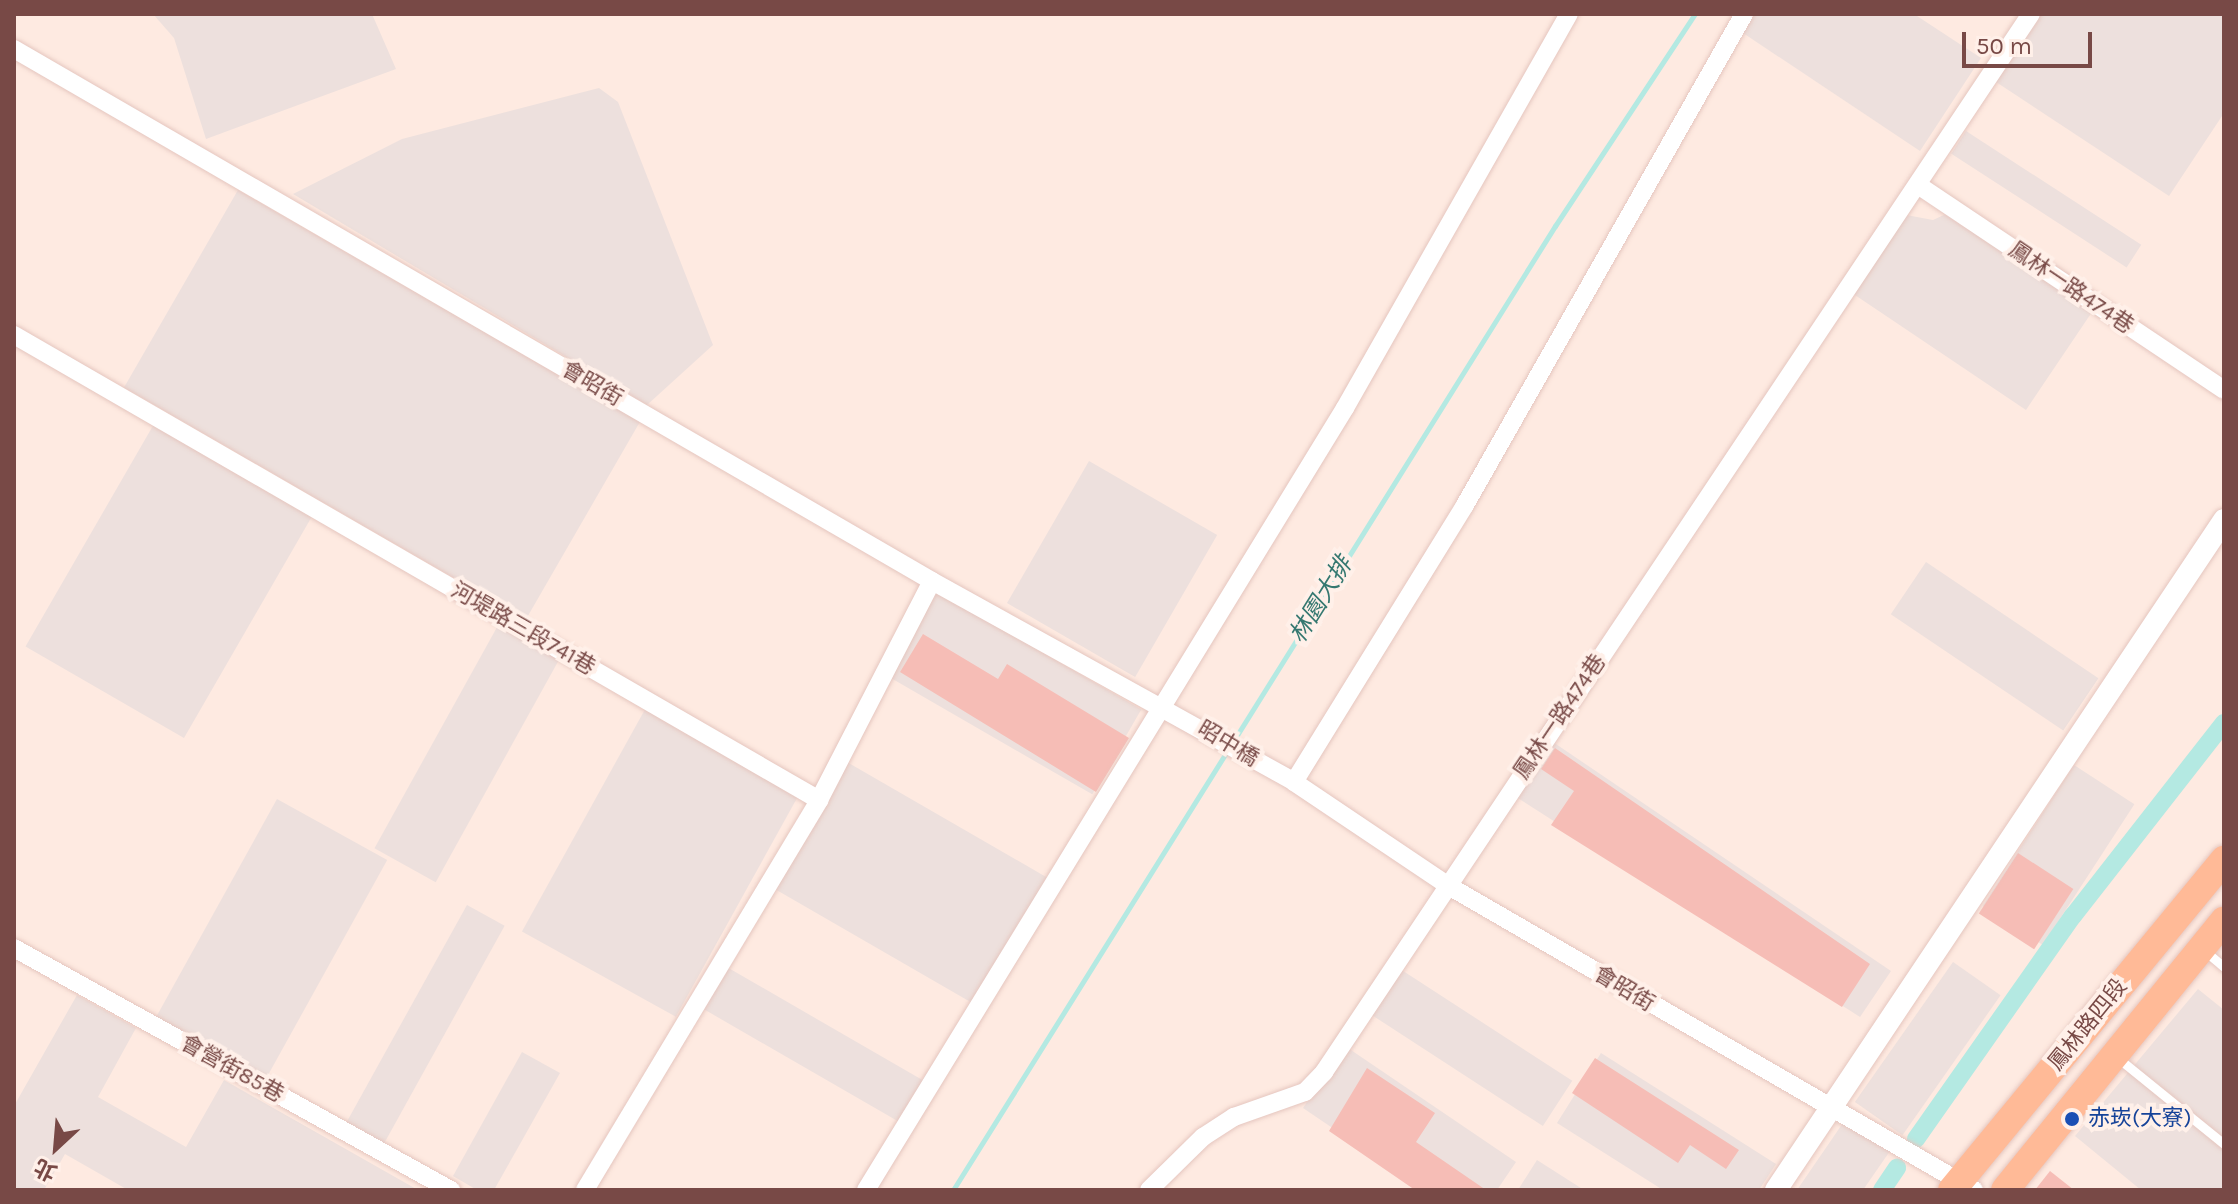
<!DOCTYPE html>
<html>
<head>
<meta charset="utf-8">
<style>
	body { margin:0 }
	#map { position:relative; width:2238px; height:1204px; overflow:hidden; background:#feeae1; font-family:Karla,"Noto Sans TC",sans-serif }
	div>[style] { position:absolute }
	.industrial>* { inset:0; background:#ede0dd; transform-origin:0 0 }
	.stream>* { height:5px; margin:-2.5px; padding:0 2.5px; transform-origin:2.5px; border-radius:2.5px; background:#b4e9e2 }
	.canal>* { height:18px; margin:-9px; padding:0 9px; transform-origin:9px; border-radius:9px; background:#b4e9e2 }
	.building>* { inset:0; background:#f6bdb6; transform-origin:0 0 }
	.roads { filter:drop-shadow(0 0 2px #e5c6bf) drop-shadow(0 0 2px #e5c6bf) }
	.service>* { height:9px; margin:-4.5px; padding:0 4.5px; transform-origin:4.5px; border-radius:4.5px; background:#fff }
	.minor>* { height:18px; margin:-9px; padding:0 9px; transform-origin:9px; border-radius:9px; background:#fff }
	.tertiary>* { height:22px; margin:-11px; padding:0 11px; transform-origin:11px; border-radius:11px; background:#fff }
	.primary>* { height:28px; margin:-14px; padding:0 14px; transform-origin:14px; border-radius:14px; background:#ffba97 }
	.dots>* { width:22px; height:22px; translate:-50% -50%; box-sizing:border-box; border:4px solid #fff0e9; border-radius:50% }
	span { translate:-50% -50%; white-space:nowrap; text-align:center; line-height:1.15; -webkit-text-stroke:8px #fff0e9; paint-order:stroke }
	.street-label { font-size:22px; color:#784946 }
	.transit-label { font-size:22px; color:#164399 }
	.left { translate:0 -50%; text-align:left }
	.water-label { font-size:24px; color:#357870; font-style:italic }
	.frame { position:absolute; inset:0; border:16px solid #784946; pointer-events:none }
	.north { position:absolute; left:16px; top:1108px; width:80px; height:80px; -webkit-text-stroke:6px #fff0e9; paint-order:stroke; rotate:206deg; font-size:22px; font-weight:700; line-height:32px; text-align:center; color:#784946 }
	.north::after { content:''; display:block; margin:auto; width:28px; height:36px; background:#784946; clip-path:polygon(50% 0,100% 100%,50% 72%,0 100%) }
	.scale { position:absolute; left:1962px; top:32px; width:130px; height:36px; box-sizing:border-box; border:4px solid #784946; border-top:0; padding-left:10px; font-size:24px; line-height:28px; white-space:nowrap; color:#784946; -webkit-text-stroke:6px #fff0e9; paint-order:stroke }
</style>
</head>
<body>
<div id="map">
	<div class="industrial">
		<i style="clip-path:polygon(153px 14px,372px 14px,396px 69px,206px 139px,174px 38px)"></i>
		<i style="clip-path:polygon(1755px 14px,1914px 14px,1981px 58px,1920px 151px,1743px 33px)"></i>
		<i style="clip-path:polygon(2032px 14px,2224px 14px,2224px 113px,2169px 196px,1990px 78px)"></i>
		<i style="clip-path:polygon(599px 88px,618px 102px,713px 345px,647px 405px,293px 194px,402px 139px)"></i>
		<i style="left:1966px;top:131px;width:209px;height:27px;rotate:33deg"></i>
		<i style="left:238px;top:190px;width:464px;height:228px;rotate:30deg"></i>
		<i style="clip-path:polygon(1901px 214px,1933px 220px,1946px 214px,2092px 312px,2026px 410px,1849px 291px)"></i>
		<i style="left:154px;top:424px;width:183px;height:257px;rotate:30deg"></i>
		<i style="left:1089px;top:461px;width:148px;height:164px;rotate:30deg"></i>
		<i style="left:1926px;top:562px;width:208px;height:63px;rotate:34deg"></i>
		<i style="left:936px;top:591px;width:237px;height:98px;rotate:30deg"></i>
		<i style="left:501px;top:620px;width:70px;height:261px;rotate:29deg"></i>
		<i style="left:648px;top:704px;width:176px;height:260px;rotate:29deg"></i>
		<i style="clip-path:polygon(1547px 738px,1891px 971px,1860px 1017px,1510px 793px)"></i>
		<i style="left:840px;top:758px;width:242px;height:146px;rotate:30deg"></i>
		<i style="left:2074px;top:765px;width:72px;height:168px;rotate:33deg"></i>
		<i style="left:277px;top:799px;width:126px;height:255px;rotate:29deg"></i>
		<i style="left:467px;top:905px;width:43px;height:251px;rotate:29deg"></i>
		<i style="left:1953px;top:962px;width:58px;height:171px;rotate:35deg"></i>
		<i style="left:725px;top:966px;width:231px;height:48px;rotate:30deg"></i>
		<i style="left:1397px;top:967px;width:209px;height:54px;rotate:33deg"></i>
		<i style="clip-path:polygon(2198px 989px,2224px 1010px,2224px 1190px,2141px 1190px,2075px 1136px)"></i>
		<i style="clip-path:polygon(77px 995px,136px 1028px,98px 1097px,186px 1147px,224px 1080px,418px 1190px,128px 1190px,65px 1154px,44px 1190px,14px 1190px,14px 1106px)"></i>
		<i style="clip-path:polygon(1345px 1046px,1516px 1162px,1497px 1190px,1424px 1190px,1303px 1108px)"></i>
		<i style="clip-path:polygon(522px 1052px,560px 1073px,494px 1190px,477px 1190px,453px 1176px)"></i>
		<i style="clip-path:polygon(1601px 1053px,1776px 1164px,1759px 1190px,1663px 1190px,1557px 1123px)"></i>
		<i style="clip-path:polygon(1845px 1120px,1890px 1151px,1863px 1190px,1797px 1190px)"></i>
		<i style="clip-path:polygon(1537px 1160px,1584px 1190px,1518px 1190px)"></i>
	</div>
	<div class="stream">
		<i style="left:953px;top:1190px;width:1137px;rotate:-58.02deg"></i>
		<i style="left:1555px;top:226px;width:254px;rotate:-56.6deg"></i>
	</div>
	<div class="canal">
		<i style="left:1916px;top:1139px;width:273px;rotate:-54.9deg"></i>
		<i style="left:2073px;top:916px;width:245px;rotate:-52deg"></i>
		<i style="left:1882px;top:1190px;width:27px;rotate:-56deg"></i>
	</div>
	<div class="building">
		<i style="clip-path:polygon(923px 634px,998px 679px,1007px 664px,1129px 738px,1096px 792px,900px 672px)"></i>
		<i style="clip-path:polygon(1555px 748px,1870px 964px,1842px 1007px,1551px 825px,1574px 791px,1541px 769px)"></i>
		<i style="left:2018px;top:853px;width:66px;height:72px;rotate:33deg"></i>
		<i style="clip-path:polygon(1595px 1058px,1739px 1150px,1726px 1169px,1690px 1145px,1678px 1163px,1572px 1093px)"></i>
		<i style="clip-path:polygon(1367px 1068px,1435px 1113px,1416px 1142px,1486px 1190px,1415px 1190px,1329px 1131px)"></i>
		<i style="clip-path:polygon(2050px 1171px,2074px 1190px,2035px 1190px)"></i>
	</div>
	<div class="roads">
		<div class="service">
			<i style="left:2205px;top:951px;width:25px;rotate:40deg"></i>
			<i style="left:2118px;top:1058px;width:136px;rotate:39.1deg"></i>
		</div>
		<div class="minor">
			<i style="left:14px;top:49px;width:1061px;rotate:30.09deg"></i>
			<i style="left:932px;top:581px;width:414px;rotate:29deg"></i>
			<i style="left:1294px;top:782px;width:184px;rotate:33.9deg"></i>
			<i style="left:1447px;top:885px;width:609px;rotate:30.06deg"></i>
			<i style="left:1918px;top:185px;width:368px;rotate:33.8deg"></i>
			<i style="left:14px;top:335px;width:930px;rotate:30.01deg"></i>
			<i style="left:819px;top:800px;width:246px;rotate:-62.7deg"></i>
			<i style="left:1294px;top:782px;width:326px;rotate:-58.3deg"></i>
			<i style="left:1465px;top:505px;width:565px;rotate:-60.39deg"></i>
			<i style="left:14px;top:948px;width:500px;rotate:29deg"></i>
			<i style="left:585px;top:1190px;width:455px;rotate:-59deg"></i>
			<i style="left:866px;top:1190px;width:917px;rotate:-58.51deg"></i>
			<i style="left:1345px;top:408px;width:453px;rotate:-60.4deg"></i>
			<i style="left:1149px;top:1190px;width:76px;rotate:-44.5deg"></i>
			<i style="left:1203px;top:1137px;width:37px;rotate:-33deg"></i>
			<i style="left:1234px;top:1117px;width:75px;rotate:-19.4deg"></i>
			<i style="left:1305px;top:1092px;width:28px;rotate:-46deg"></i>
			<i style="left:1324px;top:1072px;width:1272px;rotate:-56.25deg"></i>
		</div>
		<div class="tertiary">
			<i style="left:1776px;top:1190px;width:806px;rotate:-56.23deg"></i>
		</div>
		<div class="primary">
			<i style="left:1952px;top:1190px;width:428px;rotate:-50.5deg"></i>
			<i style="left:2005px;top:1190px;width:347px;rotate:-50.9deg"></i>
		</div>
	</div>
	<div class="dots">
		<i style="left:2072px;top:1119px;background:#1a4fb4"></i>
	</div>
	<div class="street-label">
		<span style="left:2071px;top:288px;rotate:34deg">鳳林一路474巷</span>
		<span style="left:592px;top:384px;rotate:30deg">會昭街</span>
		<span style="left:523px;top:629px;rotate:30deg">河堤路三段741巷</span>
		<span style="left:1560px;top:717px;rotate:-56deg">鳳林一路474巷</span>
		<span style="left:1228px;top:744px;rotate:31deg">昭中橋</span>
		<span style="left:1624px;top:989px;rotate:31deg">會昭街</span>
		<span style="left:2088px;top:1025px;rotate:-51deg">鳳林路四段</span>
		<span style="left:232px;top:1069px;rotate:29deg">會營街85巷</span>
	</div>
	<div class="transit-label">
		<span class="left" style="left:2088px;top:1119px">赤崁(大寮)</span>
	</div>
	<div class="water-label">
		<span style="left:1321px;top:600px;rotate:-58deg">林園大排</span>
	</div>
	<div class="frame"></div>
	<div class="north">北</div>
	<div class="scale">50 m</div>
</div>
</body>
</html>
